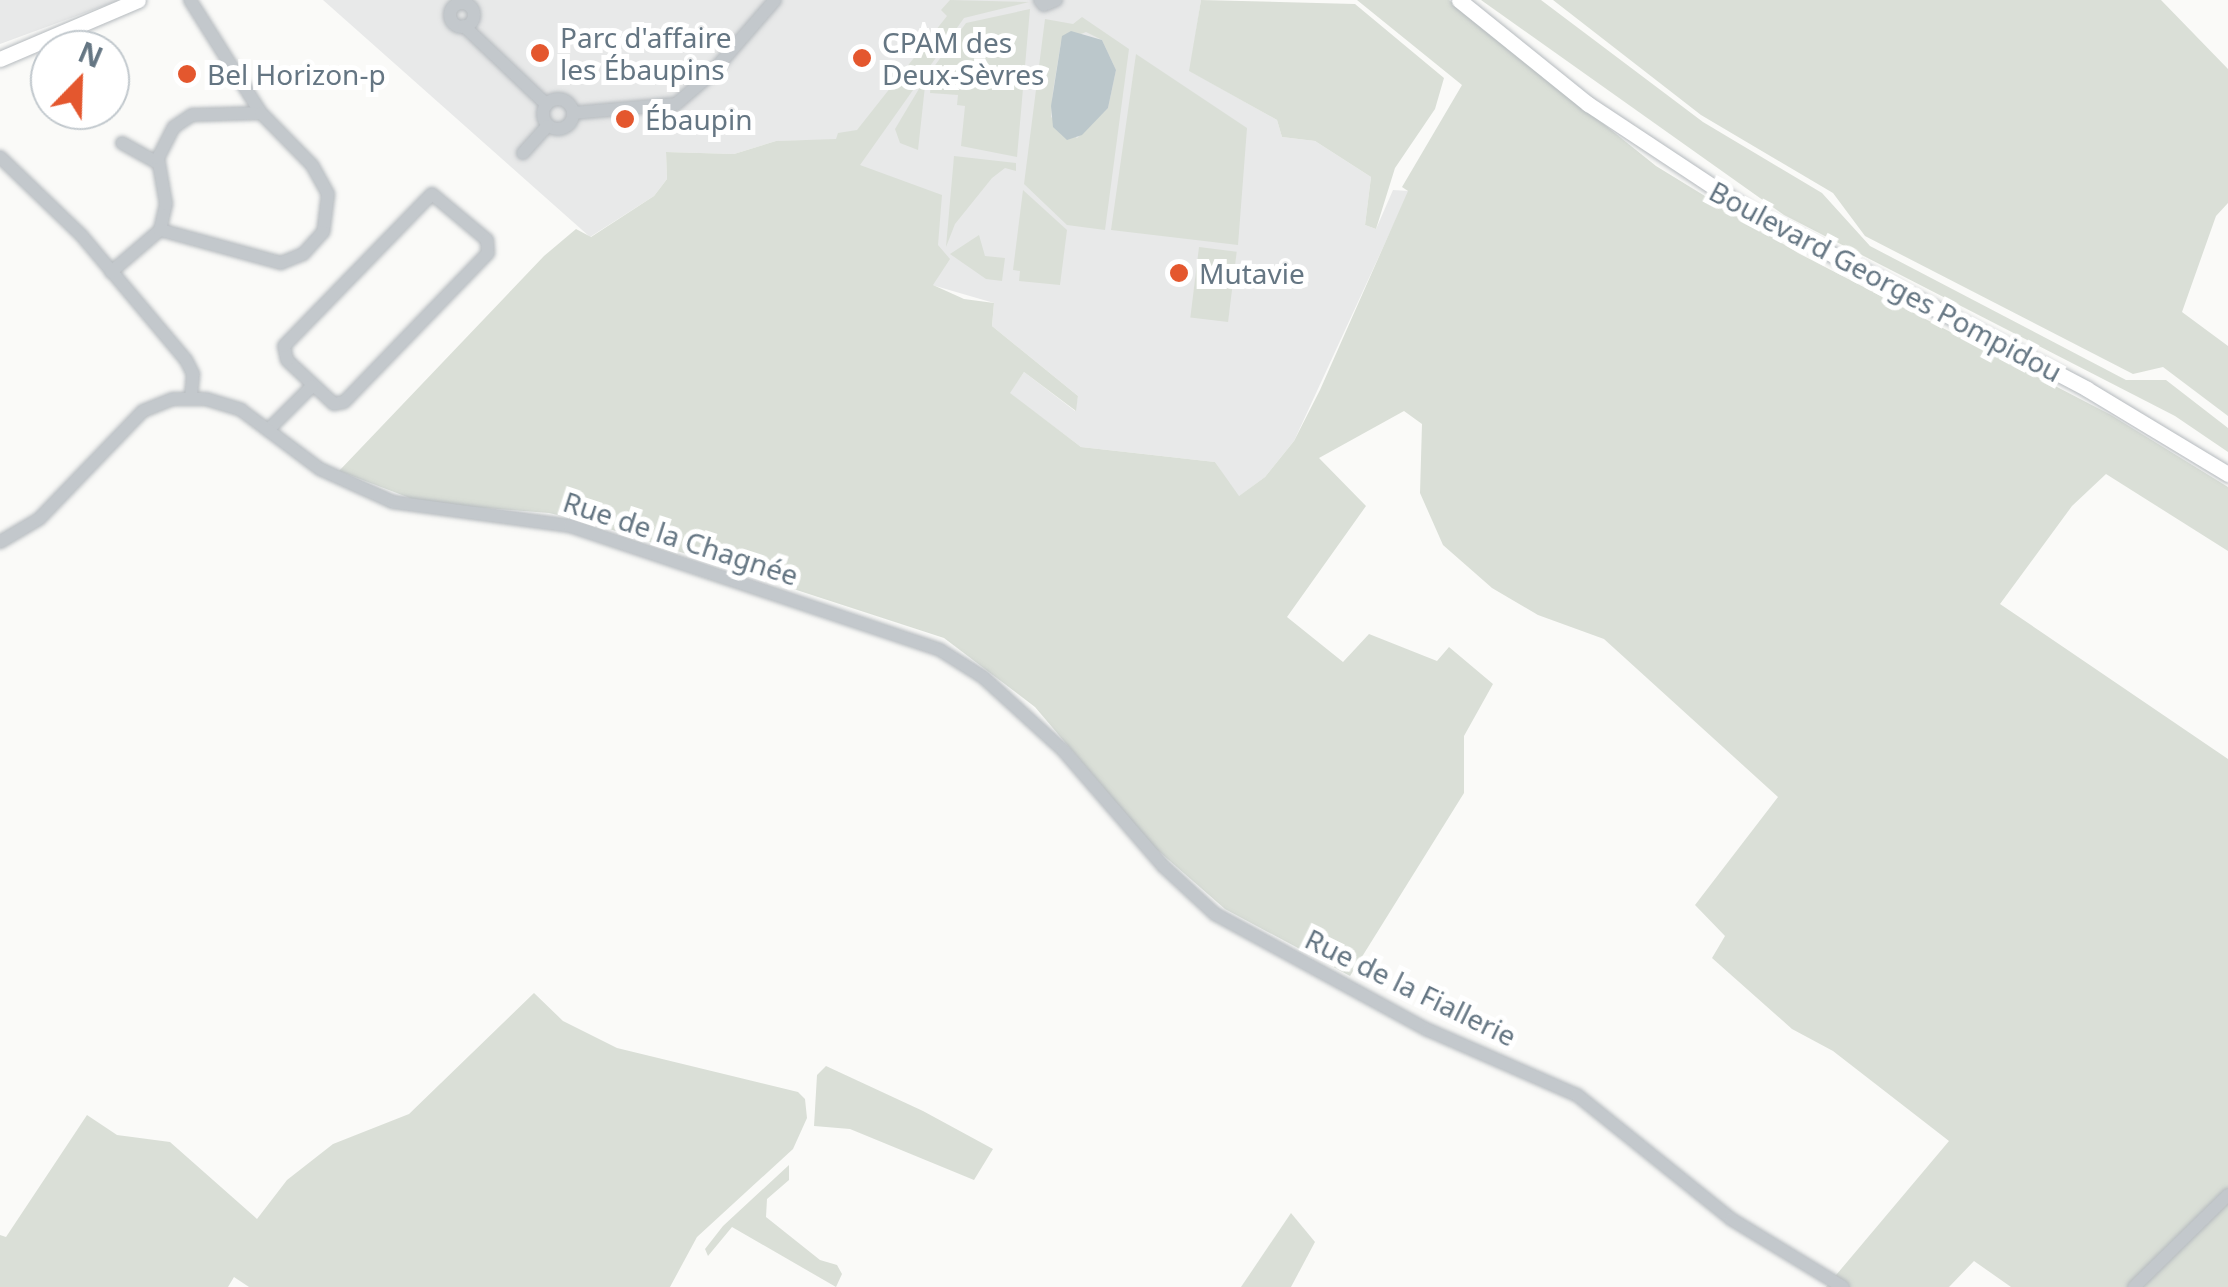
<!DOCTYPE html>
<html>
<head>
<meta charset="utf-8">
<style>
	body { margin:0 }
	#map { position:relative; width:2228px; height:1287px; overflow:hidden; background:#fafaf8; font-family:"Noto Sans",sans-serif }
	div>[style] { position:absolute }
	.built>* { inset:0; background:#e8e9e9 }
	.green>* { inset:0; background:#dadfd7; transform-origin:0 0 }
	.water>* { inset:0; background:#bbc7cb }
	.roads { filter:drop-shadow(0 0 2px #b5babe) drop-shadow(0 0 2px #b5babe) }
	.minor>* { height:12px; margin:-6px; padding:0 6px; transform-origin:6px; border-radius:6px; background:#c3c8cc }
	.minor>.ring { margin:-6px; padding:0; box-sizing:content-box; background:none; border:12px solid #c3c8cc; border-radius:50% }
	.major>* { height:15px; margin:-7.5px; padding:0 7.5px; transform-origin:7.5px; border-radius:7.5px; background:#fff }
	.dots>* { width:28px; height:28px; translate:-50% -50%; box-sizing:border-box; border:5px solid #fff; border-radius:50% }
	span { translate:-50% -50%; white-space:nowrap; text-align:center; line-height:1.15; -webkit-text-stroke:10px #fff; paint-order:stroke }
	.poi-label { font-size:28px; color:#657683 }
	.left { translate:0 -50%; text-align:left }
	.street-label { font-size:28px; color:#657683 }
	.north { position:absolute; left:30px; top:30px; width:100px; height:100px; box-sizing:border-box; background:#fff; border:2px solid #c1c8cd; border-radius:50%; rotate:23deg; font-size:28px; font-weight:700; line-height:40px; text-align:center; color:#657683 }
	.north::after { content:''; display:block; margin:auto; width:35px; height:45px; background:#e4572e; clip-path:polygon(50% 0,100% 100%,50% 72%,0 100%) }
</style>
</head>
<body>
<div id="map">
	<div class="built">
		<i style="clip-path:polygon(0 0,120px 0,0 44px)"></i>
		<i style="clip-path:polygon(323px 0,1201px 0,1190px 71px,1277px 120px,1282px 137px,1315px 141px,1371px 177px,1365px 225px,1376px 229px,1393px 190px,1409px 191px,1294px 441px,1265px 477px,1238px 497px,1215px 462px,1081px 447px,1009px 393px,1024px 372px,1075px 411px,1078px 396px,992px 326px,994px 303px,932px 285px,820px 166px,836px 140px,776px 141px,734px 154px,666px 152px,667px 179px,654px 196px,590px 237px)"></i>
	</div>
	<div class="green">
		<i style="clip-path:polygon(950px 0,1029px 2px,964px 18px,860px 165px,942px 195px,938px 245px,950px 259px,933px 285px,964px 299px,994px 303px,992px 326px,1078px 396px,1076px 411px,1024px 372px,1010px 393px,1081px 447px,1215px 462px,1239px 496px,1265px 477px,1294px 441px,1320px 390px,1408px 191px,1402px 187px,1462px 85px,1357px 0,1449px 0,1656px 166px,1798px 253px,2111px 415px,2228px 487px,2228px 551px,2106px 474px,2072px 506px,2000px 604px,2228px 759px,2228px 1287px,2011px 1287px,1974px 1261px,1949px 1287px,1826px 1287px,1949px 1141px,1833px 1051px,1792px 1029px,1712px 958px,1725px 936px,1695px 905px,1778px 797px,1604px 639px,1538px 615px,1492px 588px,1443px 545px,1420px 493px,1422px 424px,1404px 411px,1319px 458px,1366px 506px,1287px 617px,1343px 662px,1369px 634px,1437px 661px,1449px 647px,1493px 684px,1464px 736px,1464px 793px,1350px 976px,1225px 909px,1154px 847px,1035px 707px,944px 638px,591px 523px,549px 513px,423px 503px,339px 471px,544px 256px,576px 229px,591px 237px,654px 196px,667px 179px,666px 152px,734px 154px,776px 141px,836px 139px,838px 133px,857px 130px,947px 16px,941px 10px)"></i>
		<i style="clip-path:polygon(1201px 0,1355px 4px,1444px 78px,1435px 109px,1395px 168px,1376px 229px,1365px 225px,1371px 177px,1315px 141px,1282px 137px,1277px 120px,1189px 71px)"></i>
		<i style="clip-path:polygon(1481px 0,1541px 0,1703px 122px,1822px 193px,1870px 246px,2126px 380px,2166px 380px,2228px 428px,2228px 452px,2175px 416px,1784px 215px)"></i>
		<i style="clip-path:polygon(1553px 0,2161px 0,2228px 69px,2228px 203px,2216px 216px,2182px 312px,2228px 346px,2228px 416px,2163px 367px,2133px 374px,1865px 236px,1833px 193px,1701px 115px)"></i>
		<i style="clip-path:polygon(1030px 9px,1017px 157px,961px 146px,965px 106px,957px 105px,958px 95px,930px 93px,933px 68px,966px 23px)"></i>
		<i style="clip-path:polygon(evenodd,1082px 17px,1129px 49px,1105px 230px,1067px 225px,1024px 184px,1045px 19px,1073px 24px,1082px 17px,1086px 32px,1102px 40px,1116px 70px,1108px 108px,1077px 138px,1051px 117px,1053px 91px,1061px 42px,1086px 32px)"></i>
		<i style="clip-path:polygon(1136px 54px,1247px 128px,1238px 245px,1111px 230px)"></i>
		<i style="clip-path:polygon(926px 77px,918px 150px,900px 143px,895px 129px)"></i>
		<i style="clip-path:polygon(954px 156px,1016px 163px,1016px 171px,1005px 168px,992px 178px,955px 224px,946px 247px)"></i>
		<i style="clip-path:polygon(1023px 190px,1067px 230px,1060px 285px,1019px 281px,1020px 271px,1013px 270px)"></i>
		<i style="clip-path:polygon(979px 235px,985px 256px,1005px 258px,1002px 281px,986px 279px,950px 254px)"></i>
		<i style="left:1199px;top:247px;width:38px;height:71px;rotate:7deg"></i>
		<i style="clip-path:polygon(534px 993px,563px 1021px,617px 1048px,798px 1092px,805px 1099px,807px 1118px,793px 1149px,697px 1237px,670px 1287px,249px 1287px,234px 1277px,228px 1287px,0 1287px,0 1235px,6px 1237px,87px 1115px,117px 1135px,170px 1142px,257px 1219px,287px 1180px,333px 1144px,409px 1114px)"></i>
		<i style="clip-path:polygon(826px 1066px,923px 1111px,993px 1149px,974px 1180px,850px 1129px,814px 1126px,817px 1075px)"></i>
		<i style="clip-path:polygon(789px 1165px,789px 1180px,767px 1199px,766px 1217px,820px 1260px,837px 1265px,842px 1274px,836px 1287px,732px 1227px,708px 1256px,705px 1249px,723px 1226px)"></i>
		<i style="clip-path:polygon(1291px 1213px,1315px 1242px,1291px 1287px,1241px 1287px)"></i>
	</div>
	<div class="water">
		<i style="clip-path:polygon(1071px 31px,1102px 40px,1116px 70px,1108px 108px,1082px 135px,1067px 140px,1053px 127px,1051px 106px,1062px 36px)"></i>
	</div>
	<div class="roads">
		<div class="minor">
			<i style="left:190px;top:0;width:133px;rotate:57.9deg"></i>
			<i style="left:1040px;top:0;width:6px;rotate:51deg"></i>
			<i style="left:1044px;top:5px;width:13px;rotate:-23deg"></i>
			<i class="ring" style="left:450px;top:3px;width:12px;height:12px"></i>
			<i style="left:464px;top:26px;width:113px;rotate:43.6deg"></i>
			<i class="ring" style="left:543px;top:99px;width:18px;height:18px"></i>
			<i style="left:573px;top:113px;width:103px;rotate:-5deg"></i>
			<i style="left:676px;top:104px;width:45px;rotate:-40.5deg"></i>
			<i style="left:710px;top:75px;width:99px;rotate:-49.1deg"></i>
			<i style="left:122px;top:143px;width:41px;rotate:29.1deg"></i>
			<i style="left:523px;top:153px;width:36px;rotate:-48deg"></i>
			<i style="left:0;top:157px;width:114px;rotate:43.9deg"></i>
			<i style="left:82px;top:236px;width:162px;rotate:50deg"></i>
			<i style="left:186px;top:360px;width:16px;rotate:63deg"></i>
			<i style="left:193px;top:374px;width:23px;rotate:95deg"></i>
			<i style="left:432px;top:194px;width:72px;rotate:39.9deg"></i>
			<i style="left:487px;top:240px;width:13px;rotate:86deg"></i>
			<i style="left:488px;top:253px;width:207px;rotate:134deg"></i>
			<i style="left:344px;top:402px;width:10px;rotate:169deg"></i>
			<i style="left:334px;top:404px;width:64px;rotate:-136.9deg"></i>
			<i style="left:287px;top:360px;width:14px;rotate:-102deg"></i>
			<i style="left:284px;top:346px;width:212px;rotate:-45.8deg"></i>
			<i style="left:111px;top:272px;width:65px;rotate:-40.6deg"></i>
			<i style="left:160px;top:230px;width:27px;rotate:-77deg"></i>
			<i style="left:166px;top:204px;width:47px;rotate:-99.9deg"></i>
			<i style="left:158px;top:158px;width:35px;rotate:-63deg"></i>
			<i style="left:174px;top:127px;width:22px;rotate:-34deg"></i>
			<i style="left:192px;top:115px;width:69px;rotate:-1.7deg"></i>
			<i style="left:261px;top:113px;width:73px;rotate:45.6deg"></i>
			<i style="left:312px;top:165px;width:33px;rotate:61deg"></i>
			<i style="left:328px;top:194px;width:38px;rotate:97deg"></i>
			<i style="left:323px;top:232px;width:30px;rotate:132deg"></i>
			<i style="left:303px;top:254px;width:24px;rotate:158deg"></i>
			<i style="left:281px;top:263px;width:125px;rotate:-164.7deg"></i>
			<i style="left:268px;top:430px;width:62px;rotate:-45deg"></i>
			<i style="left:0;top:542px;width:45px;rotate:-30.5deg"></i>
			<i style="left:39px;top:519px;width:150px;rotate:-46.1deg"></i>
			<i style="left:143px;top:411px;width:32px;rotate:-22deg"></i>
			<i style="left:173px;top:399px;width:33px"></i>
			<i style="left:206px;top:399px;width:37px;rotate:17deg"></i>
			<i style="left:241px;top:410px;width:99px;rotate:36.8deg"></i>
			<i style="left:320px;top:469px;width:80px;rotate:24.3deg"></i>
			<i style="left:393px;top:502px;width:179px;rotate:7.7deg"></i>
			<i style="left:570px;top:526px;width:390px;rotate:18.5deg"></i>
			<i style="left:940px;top:650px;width:51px;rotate:32.1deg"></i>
			<i style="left:983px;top:677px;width:108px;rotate:42.4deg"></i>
			<i style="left:1063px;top:750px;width:153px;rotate:49.2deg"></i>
			<i style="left:1163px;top:866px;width:71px;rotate:42.7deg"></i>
			<i style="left:1215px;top:914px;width:243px;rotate:28.6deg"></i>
			<i style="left:1428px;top:1030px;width:163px;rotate:23.6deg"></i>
			<i style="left:1577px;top:1095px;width:198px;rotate:38.8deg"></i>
			<i style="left:1731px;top:1219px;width:131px;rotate:31.3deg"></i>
			<i style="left:2134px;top:1287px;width:132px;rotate:-44.4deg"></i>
		</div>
		<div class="major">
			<i style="left:1459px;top:0;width:166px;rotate:38.9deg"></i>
			<i style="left:1588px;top:104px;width:192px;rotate:33.5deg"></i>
			<i style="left:1748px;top:210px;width:383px;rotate:27.8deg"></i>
			<i style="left:2087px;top:389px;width:165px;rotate:31.1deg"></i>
			<i style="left:0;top:59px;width:150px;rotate:-23.1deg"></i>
		</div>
	</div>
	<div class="dots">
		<i style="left:540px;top:53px;background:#e4572e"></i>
		<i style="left:862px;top:58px;background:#e4572e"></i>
		<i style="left:187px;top:74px;background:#e4572e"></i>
		<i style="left:625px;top:119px;background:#e4572e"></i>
		<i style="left:1179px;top:273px;background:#e4572e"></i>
	</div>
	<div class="poi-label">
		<span class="left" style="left:560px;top:53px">Parc d'affaire<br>les Ébaupins</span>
		<span class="left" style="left:882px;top:58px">CPAM des<br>Deux-Sèvres</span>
		<span class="left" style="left:207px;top:74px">Bel Horizon-p</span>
		<span class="left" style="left:645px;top:119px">Ébaupin</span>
		<span class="left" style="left:1199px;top:273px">Mutavie</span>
	</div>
	<div class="street-label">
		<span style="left:1886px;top:281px;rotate:28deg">Boulevard Georges Pompidou</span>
		<span style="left:681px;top:538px;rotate:18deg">Rue de la Chagnée</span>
		<span style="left:1411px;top:987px;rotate:26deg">Rue de la Fiallerie</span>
	</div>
	<div class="north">N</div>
</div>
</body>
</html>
